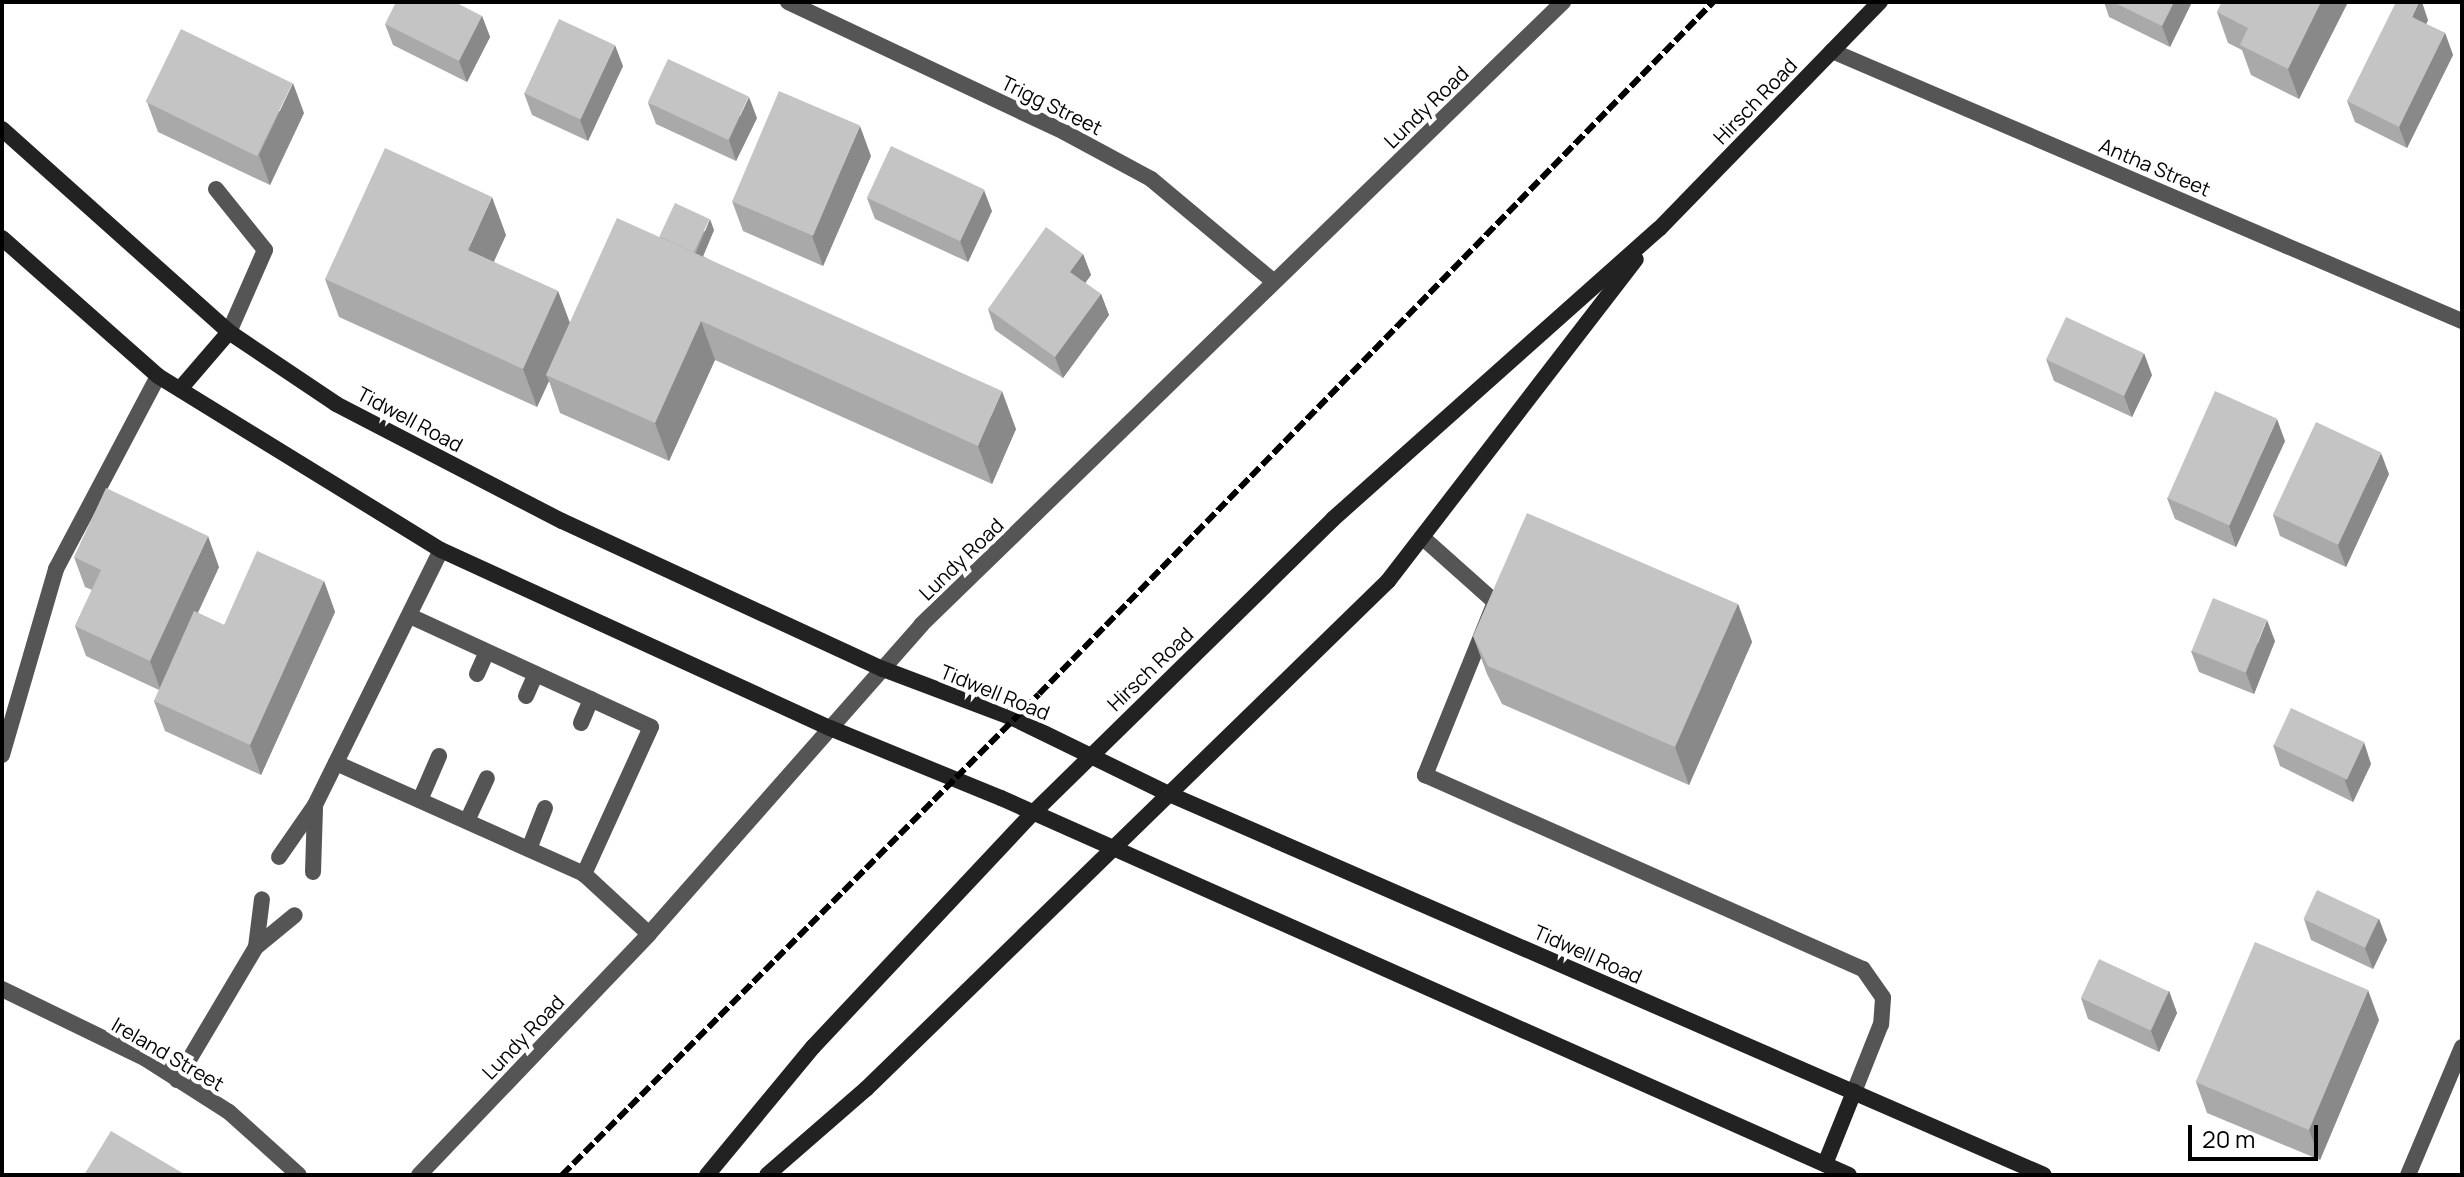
<!DOCTYPE html>
<html>
<head>
<meta charset="utf-8">
<style>
	body { margin:0 }
	#map { position:relative; width:2464px; height:1177px; overflow:hidden; background:#fff; font-family:Manrope,sans-serif }
	div>[style] { position:absolute }
	.lane>* { height:16px; margin:-8px; padding:0 8px; transform-origin:8px; border-radius:8px; background:#555 }
	.street>* { height:16px; margin:-8px; padding:0 8px; transform-origin:8px; border-radius:8px; background:#555 }
	.secondary>* { height:16px; margin:-8px; padding:0 8px; transform-origin:8px; border-radius:8px; background:#222 }
	.rail>* { height:6px; margin-top:-3px; transform-origin:0; background:repeating-linear-gradient(90deg,#000 0 12px,transparent 0 16px) }
	.wall>* { inset:0; background:#a9a9a9 }
	.shaded-wall>* { inset:0; background:#898989 }
	.building>* { inset:0; background:#c4c4c4; transform-origin:0 0 }
	span { translate:-50% -50%; white-space:nowrap; text-align:center; line-height:1.15; -webkit-text-stroke:8px #fff; paint-order:stroke }
	.street-label { font-size:20px; color:#000 }
	.frame { position:absolute; inset:0; border:4px solid #000; pointer-events:none }
	.scale { position:absolute; left:2188px; top:1125px; width:130px; height:36px; box-sizing:border-box; border:4px solid #000; border-top:0; padding-left:10px; font-size:24px; line-height:28px; white-space:nowrap; color:#000; -webkit-text-stroke:6px #fff; paint-order:stroke }
</style>
</head>
<body>
<div id="map">
	<div class="lane">
		<i style="left:216px;top:189px;width:78px;rotate:51.2deg"></i>
		<i style="left:265px;top:250px;width:90px;rotate:113.7deg"></i>
		<i style="left:1422px;top:537px;width:98px;rotate:41.7deg"></i>
		<i style="left:1495px;top:602px;width:187px;rotate:112deg"></i>
		<i style="left:1425px;top:775px;width:479px;rotate:23.9deg"></i>
		<i style="left:1863px;top:969px;width:35px;rotate:55deg"></i>
		<i style="left:1883px;top:998px;width:26px;rotate:94deg"></i>
		<i style="left:1881px;top:1024px;width:73px;rotate:111.7deg"></i>
		<i style="left:410px;top:616px;width:265px;rotate:24.7deg"></i>
		<i style="left:651px;top:727px;width:162px;rotate:114.5deg"></i>
		<i style="left:477px;top:674px;width:24px;rotate:-66deg"></i>
		<i style="left:526px;top:696px;width:24px;rotate:-66deg"></i>
		<i style="left:581px;top:723px;width:26px;rotate:-67deg"></i>
		<i style="left:2px;top:755px;width:194px;rotate:-73.8deg"></i>
		<i style="left:56px;top:569px;width:218px;rotate:-62.1deg"></i>
		<i style="left:336px;top:763px;width:272px;rotate:24.1deg"></i>
		<i style="left:584px;top:874px;width:88px;rotate:42.7deg"></i>
		<i style="left:420px;top:800px;width:48px;rotate:-66.6deg"></i>
		<i style="left:467px;top:821px;width:47px;rotate:-65.1deg"></i>
		<i style="left:529px;top:849px;width:44px;rotate:-68.7deg"></i>
		<i style="left:279px;top:857px;width:63px;rotate:-55.3deg"></i>
		<i style="left:315px;top:805px;width:284px;rotate:-63.7deg"></i>
		<i style="left:313px;top:872px;width:65px;rotate:-88.2deg"></i>
		<i style="left:256px;top:947px;width:50px;rotate:-39.4deg"></i>
		<i style="left:177px;top:1080px;width:155px;rotate:-59.3deg"></i>
		<i style="left:256px;top:947px;width:48px;rotate:-82.9deg"></i>
	</div>
	<div class="street">
		<i style="left:788px;top:2px;width:305px;rotate:25.2deg"></i>
		<i style="left:1064px;top:132px;width:99px;rotate:28.4deg"></i>
		<i style="left:1151px;top:179px;width:160px;rotate:39.9deg"></i>
		<i style="left:1832px;top:51px;width:685px;rotate:23.2deg"></i>
		<i style="left:2px;top:989px;width:160px;rotate:25.9deg"></i>
		<i style="left:146px;top:1059px;width:98px;rotate:32.6deg"></i>
		<i style="left:229px;top:1112px;width:94px;rotate:42deg"></i>
		<i style="left:419px;top:1175px;width:333px;rotate:-46.3deg"></i>
		<i style="left:649px;top:934px;width:412px;rotate:-48.6deg"></i>
		<i style="left:921px;top:625px;width:895px;rotate:-44.14deg"></i>
		<i style="left:2408px;top:1175px;width:139px;rotate:-67.1deg"></i>
	</div>
	<div class="secondary">
		<i style="left:2px;top:129px;width:305px;rotate:41.8deg"></i>
		<i style="left:229px;top:332px;width:129px;rotate:33.9deg"></i>
		<i style="left:336px;top:404px;width:254px;rotate:27.4deg"></i>
		<i style="left:562px;top:521px;width:353px;rotate:24.8deg"></i>
		<i style="left:883px;top:669px;width:141px;rotate:20.7deg"></i>
		<i style="left:1015px;top:719px;width:171px;rotate:26deg"></i>
		<i style="left:1169px;top:794px;width:954px;rotate:23.53deg"></i>
		<i style="left:2px;top:238px;width:208px;rotate:41.5deg"></i>
		<i style="left:158px;top:376px;width:332px;rotate:31.6deg"></i>
		<i style="left:441px;top:550px;width:428px;rotate:24.6deg"></i>
		<i style="left:830px;top:728px;width:185px;rotate:22.3deg"></i>
		<i style="left:1001px;top:798px;width:928px;rotate:23.97deg"></i>
		<i style="left:180px;top:389px;width:75px;rotate:-49.3deg"></i>
		<i style="left:1825px;top:1164px;width:78px;rotate:-68.1deg"></i>
		<i style="left:707px;top:1175px;width:166px;rotate:-50.4deg"></i>
		<i style="left:813px;top:1047px;width:321px;rotate:-46.8deg"></i>
		<i style="left:1033px;top:813px;width:420px;rotate:-44.4deg"></i>
		<i style="left:1333px;top:519px;width:436px;rotate:-41.7deg"></i>
		<i style="left:1659px;top:229px;width:317px;rotate:-45.8deg"></i>
		<i style="left:767px;top:1175px;width:131px;rotate:-41deg"></i>
		<i style="left:866px;top:1089px;width:728px;rotate:-44.22deg"></i>
		<i style="left:1388px;top:581px;width:406px;rotate:-52.4deg"></i>
	</div>
	<div class="rail">
		<i style="left:562px;top:1175px;width:677px;rotate:-45.24deg"></i>
		<i style="left:1039px;top:694px;width:966px;rotate:-45.75deg"></i>
	</div>
	<div class="wall">
		<i style="clip-path:polygon(2104px 2px,2192px 2px,2170px 47px,2109px 17px)"></i>
		<i style="clip-path:polygon(2222px 2px,2348px 2px,2299px 99px,2251px 75px,2242px 50px,2228px 43px,2217px 12px)"></i>
		<i style="clip-path:polygon(482px 16px,490px 37px,467px 82px,393px 45px,385px 24px)"></i>
		<i style="clip-path:polygon(2428px 20px,2426px 24px,2445px 33px,2453px 55px,2407px 148px,2355px 122px,2347px 101px)"></i>
		<i style="clip-path:polygon(623px 66px,588px 141px,532px 115px,524px 93px)"></i>
		<i style="clip-path:polygon(147px 102px,304px 113px,270px 185px,158px 132px)"></i>
		<i style="clip-path:polygon(648px 103px,757px 118px,736px 161px,656px 124px)"></i>
		<i style="clip-path:polygon(871px 156px,823px 266px,743px 231px,732px 201px)"></i>
		<i style="clip-path:polygon(867px 198px,992px 211px,968px 262px,875px 219px)"></i>
		<i style="clip-path:polygon(714px 230px,703px 256px,1016px 429px,992px 484px,715px 360px,669px 461px,560px 413px,549px 381px,537px 407px,339px 317px,325px 279px,506px 235px,493px 262px,558px 291px,570px 323px,660px 237px)"></i>
		<i style="clip-path:polygon(1083px 254px,1091px 275px,1085px 283px,1101px 294px,1109px 315px,1063px 378px,995px 330px,988px 309px)"></i>
		<i style="clip-path:polygon(2046px 359px,2152px 375px,2132px 417px,2054px 381px)"></i>
		<i style="clip-path:polygon(2285px 441px,2236px 547px,2175px 519px,2167px 498px)"></i>
		<i style="clip-path:polygon(2389px 474px,2346px 567px,2280px 536px,2273px 515px)"></i>
		<i style="clip-path:polygon(74px 557px,219px 567px,198px 613px,224px 625px,324px 581px,335px 612px,261px 775px,165px 731px,154px 701px,159px 690px,86px 656px,75px 626px,92px 590px,85px 587px)"></i>
		<i style="clip-path:polygon(1738px 604px,1752px 642px,1689px 785px,1502px 704px,1487px 674px,1473px 636px)"></i>
		<i style="clip-path:polygon(2275px 641px,2254px 694px,2199px 672px,2191px 651px)"></i>
		<i style="clip-path:polygon(2273px 745px,2371px 764px,2353px 802px,2280px 766px)"></i>
		<i style="clip-path:polygon(2304px 919px,2379px 919px,2387px 940px,2373px 969px,2311px 940px)"></i>
		<i style="clip-path:polygon(2169px 991px,2177px 1013px,2159px 1052px,2088px 1019px,2081px 998px)"></i>
		<i style="clip-path:polygon(2379px 1020px,2320px 1160px,2207px 1113px,2196px 1082px)"></i>
	</div>
	<div class="shaded-wall">
		<i style="clip-path:polygon(2174px 2px,2192px 2px,2170px 47px,2162px 26px)"></i>
		<i style="clip-path:polygon(2321px 2px,2348px 2px,2299px 99px,2288px 69px)"></i>
		<i style="clip-path:polygon(2419px 2px,2422px 2px,2428px 20px,2420px 38px,2412px 17px)"></i>
		<i style="clip-path:polygon(482px 16px,490px 37px,467px 82px,459px 61px)"></i>
		<i style="clip-path:polygon(2445px 33px,2453px 55px,2407px 148px,2399px 127px)"></i>
		<i style="clip-path:polygon(615px 45px,623px 66px,588px 141px,580px 120px)"></i>
		<i style="clip-path:polygon(293px 83px,304px 113px,270px 185px,259px 155px)"></i>
		<i style="clip-path:polygon(749px 97px,757px 118px,736px 161px,729px 140px)"></i>
		<i style="clip-path:polygon(860px 126px,871px 156px,823px 266px,812px 236px)"></i>
		<i style="clip-path:polygon(984px 190px,992px 211px,968px 262px,960px 241px)"></i>
		<i style="clip-path:polygon(492px 197px,506px 235px,482px 288px,468px 250px)"></i>
		<i style="clip-path:polygon(710px 219px,714px 230px,699px 266px,695px 255px)"></i>
		<i style="clip-path:polygon(1083px 254px,1091px 275px,1078px 293px,1070px 272px)"></i>
		<i style="clip-path:polygon(558px 291px,572px 329px,546px 375px,549px 381px,537px 407px,523px 369px)"></i>
		<i style="clip-path:polygon(1101px 294px,1109px 315px,1063px 378px,1055px 357px)"></i>
		<i style="clip-path:polygon(701px 321px,715px 360px,669px 461px,655px 423px)"></i>
		<i style="clip-path:polygon(2144px 353px,2152px 375px,2132px 417px,2124px 396px)"></i>
		<i style="clip-path:polygon(1002px 391px,1016px 429px,992px 484px,978px 446px)"></i>
		<i style="clip-path:polygon(2277px 419px,2285px 441px,2236px 547px,2229px 526px)"></i>
		<i style="clip-path:polygon(2381px 453px,2389px 474px,2346px 567px,2338px 545px)"></i>
		<i style="clip-path:polygon(208px 536px,219px 567px,161px 691px,150px 661px)"></i>
		<i style="clip-path:polygon(324px 581px,335px 612px,261px 775px,250px 745px)"></i>
		<i style="clip-path:polygon(1738px 604px,1752px 642px,1689px 785px,1675px 747px)"></i>
		<i style="clip-path:polygon(2267px 620px,2275px 641px,2254px 694px,2246px 673px)"></i>
		<i style="clip-path:polygon(2364px 742px,2371px 764px,2353px 802px,2345px 781px)"></i>
		<i style="clip-path:polygon(2379px 919px,2387px 940px,2373px 969px,2365px 948px)"></i>
		<i style="clip-path:polygon(2368px 990px,2379px 1020px,2320px 1160px,2309px 1130px)"></i>
		<i style="clip-path:polygon(2169px 991px,2177px 1013px,2159px 1052px,2151px 1031px)"></i>
	</div>
	<div class="building">
		<i style="clip-path:polygon(396px 2px,455px 2px,482px 16px,459px 61px,385px 24px)"></i>
		<i style="clip-path:polygon(2113px 2px,2174px 2px,2162px 26px)"></i>
		<i style="clip-path:polygon(2222px 2px,2321px 2px,2288px 69px,2240px 45px,2248px 28px,2217px 12px)"></i>
		<i style="clip-path:polygon(2396px 2px,2419px 2px,2412px 17px,2445px 33px,2399px 127px,2347px 101px)"></i>
		<i style="left:559px;top:19px;width:62px;height:82px;rotate:25deg"></i>
		<i style="left:181px;top:29px;width:124px;height:81px;rotate:26deg"></i>
		<i style="left:668px;top:59px;width:89px;height:48px;rotate:25deg"></i>
		<i style="left:779px;top:91px;width:88px;height:120px;rotate:23deg"></i>
		<i style="left:891px;top:146px;width:103px;height:57px;rotate:25deg"></i>
		<i style="clip-path:polygon(385px 148px,492px 197px,468px 250px,558px 291px,523px 369px,325px 279px)"></i>
		<i style="left:675px;top:203px;width:38px;height:37px;rotate:25deg"></i>
		<i style="clip-path:polygon(617px 218px,1002px 391px,978px 446px,701px 321px,655px 423px,546px 375px)"></i>
		<i style="clip-path:polygon(1046px 227px,1083px 254px,1070px 272px,1101px 294px,1055px 357px,988px 309px)"></i>
		<i style="left:2066px;top:317px;width:86px;height:47px;rotate:25deg"></i>
		<i style="left:2215px;top:391px;width:68px;height:117px;rotate:24deg"></i>
		<i style="left:2316px;top:422px;width:72px;height:102px;rotate:25deg"></i>
		<i style="clip-path:polygon(106px 488px,208px 536px,150px 661px,75px 626px,101px 570px,74px 557px)"></i>
		<i style="clip-path:polygon(1527px 513px,1738px 604px,1675px 747px,1488px 666px,1473px 636px)"></i>
		<i style="clip-path:polygon(257px 551px,324px 581px,250px 745px,154px 701px,194px 611px,224px 625px)"></i>
		<i style="left:2213px;top:598px;width:58px;height:57px;rotate:22deg"></i>
		<i style="left:2291px;top:708px;width:81px;height:41px;rotate:25deg"></i>
		<i style="left:2317px;top:890px;width:68px;height:32px;rotate:25deg"></i>
		<i style="left:2255px;top:942px;width:123px;height:152px;rotate:23deg"></i>
		<i style="left:2099px;top:959px;width:77px;height:43px;rotate:25deg"></i>
		<i style="clip-path:polygon(111px 1131px,186px 1175px,84px 1175px)"></i>
	</div>
	<div class="street-label">
		<span style="left:1755px;top:101px;rotate:-46deg">Hirsch Road</span>
		<span style="left:1052px;top:105px;rotate:26deg">Trigg Street</span>
		<span style="left:1426px;top:107px;rotate:-44deg">Lundy Road</span>
		<span style="left:2155px;top:167px;rotate:23deg">Antha Street</span>
		<span style="left:410px;top:419px;rotate:28deg">Tidwell Road</span>
		<span style="left:961px;top:559px;rotate:-44deg">Lundy Road</span>
		<span style="left:1150px;top:669px;rotate:-44deg">Hirsch Road</span>
		<span style="left:995px;top:692px;rotate:22deg">Tidwell Road</span>
		<span style="left:1588px;top:954px;rotate:24deg">Tidwell Road</span>
		<span style="left:523px;top:1037px;rotate:-46deg">Lundy Road</span>
		<span style="left:168px;top:1054px;rotate:30deg">Ireland Street</span>
	</div>
	<div class="frame"></div>
	<div class="scale">20 m</div>
</div>
</body>
</html>
